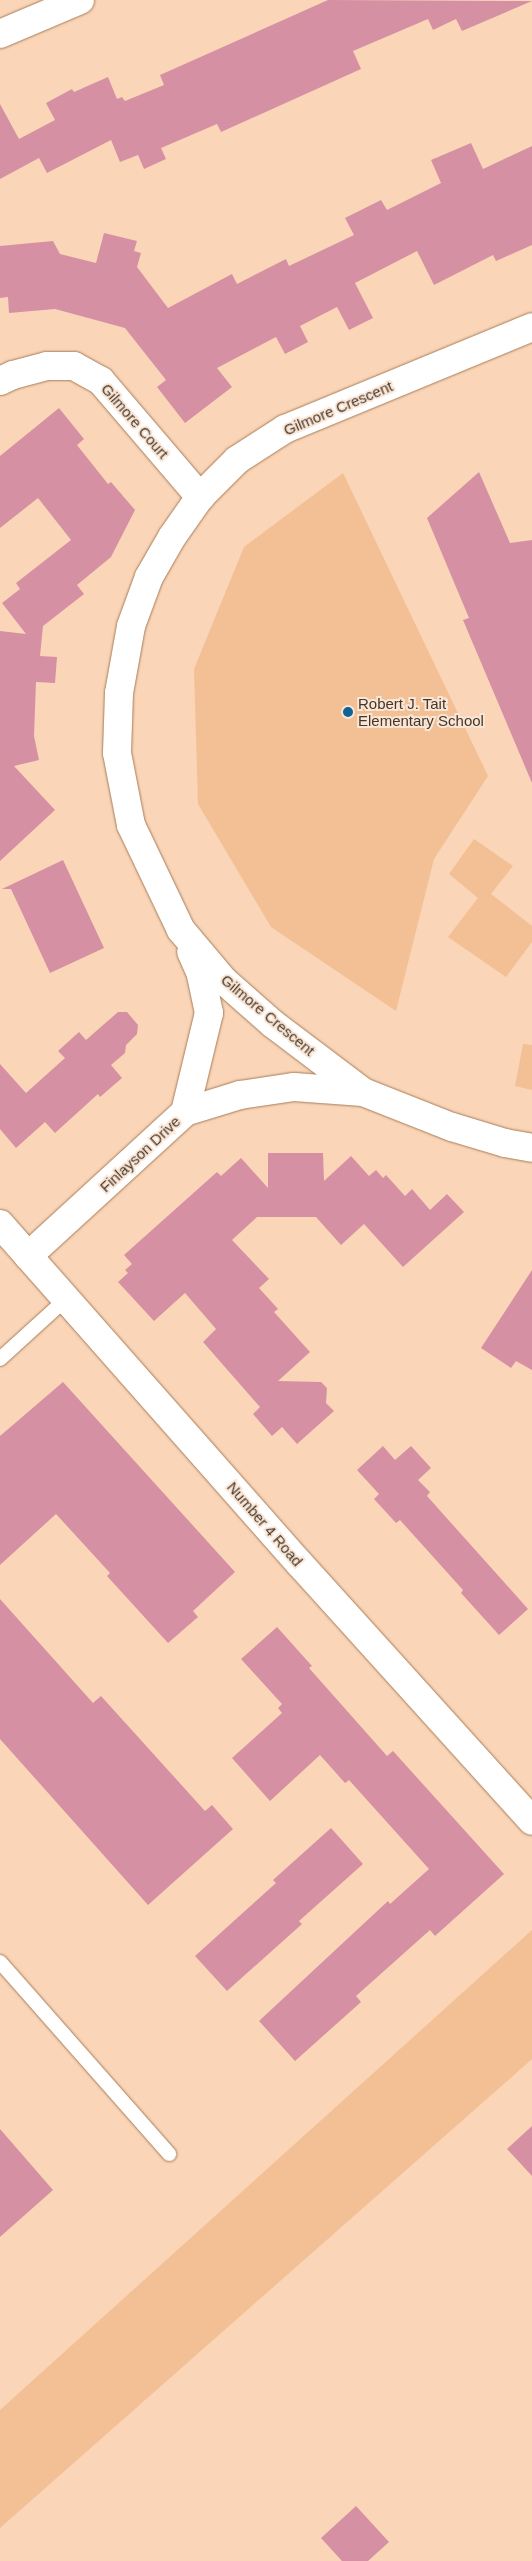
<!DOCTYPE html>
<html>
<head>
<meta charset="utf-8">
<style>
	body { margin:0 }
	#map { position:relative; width:532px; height:2561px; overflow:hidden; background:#fad5b7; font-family:Helvetica,sans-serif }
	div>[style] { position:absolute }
	.green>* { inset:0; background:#f2c094 }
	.building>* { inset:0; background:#d591a3 }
	.roads { filter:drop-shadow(0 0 1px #a77d59) drop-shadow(0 0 1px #a77d59) }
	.lane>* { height:14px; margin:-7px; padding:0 7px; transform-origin:7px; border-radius:7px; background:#fff }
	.street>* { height:28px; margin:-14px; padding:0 14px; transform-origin:14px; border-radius:14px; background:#fff }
	.secondary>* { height:28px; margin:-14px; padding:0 14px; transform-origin:14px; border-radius:14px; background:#fff }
	.dots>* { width:14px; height:14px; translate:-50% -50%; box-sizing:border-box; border:2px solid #f9e6d7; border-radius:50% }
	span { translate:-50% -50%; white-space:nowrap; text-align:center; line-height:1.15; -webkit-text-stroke:4px #f9e6d7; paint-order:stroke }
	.street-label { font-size:15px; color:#473626 }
	.poi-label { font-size:15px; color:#473626 }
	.left { translate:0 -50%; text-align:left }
</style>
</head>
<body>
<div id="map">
	<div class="green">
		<i style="clip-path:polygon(343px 473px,488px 776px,434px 859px,396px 1011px,271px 927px,198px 804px,194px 669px,244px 547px)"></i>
		<i style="clip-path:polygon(474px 839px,513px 866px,491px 894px,532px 926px,532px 942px,506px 977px,448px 937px,478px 898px,449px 874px)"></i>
		<i style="clip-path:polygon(523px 1044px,532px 1045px,532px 1090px,515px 1086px)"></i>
		<i style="clip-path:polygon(532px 1930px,532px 2059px,0 2528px,0 2410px)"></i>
	</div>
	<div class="building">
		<i style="clip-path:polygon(328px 0,532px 1px,462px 31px,456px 19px,433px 30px,428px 19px,353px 51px,361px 69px,221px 132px,217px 124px,161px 148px,166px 159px,144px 169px,138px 155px,120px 162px,111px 140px,47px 173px,39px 158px,0 179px,0 104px,19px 139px,55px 120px,46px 103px,72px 89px,74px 92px,108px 77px,117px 99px,122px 97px,125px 101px,164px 85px,160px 75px)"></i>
		<i style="clip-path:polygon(471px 143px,483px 169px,532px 146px,532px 245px,496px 261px,493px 255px,434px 285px,417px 251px,355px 283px,373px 318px,349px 330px,337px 307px,300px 326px,308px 342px,285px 354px,276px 337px,217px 368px,232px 387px,185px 423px,157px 387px,166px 380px,125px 328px,55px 309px,9px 313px,8px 297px,0 298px,0 246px,53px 241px,60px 254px,96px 263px,104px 233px,137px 241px,134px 251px,141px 253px,137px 267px,168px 308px,232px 274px,237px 284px,286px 259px,289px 266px,354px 235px,345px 218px,381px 200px,387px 210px,441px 183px,431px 160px)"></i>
		<i style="clip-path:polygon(59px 408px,84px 439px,77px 445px,108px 484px,111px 482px,135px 510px,111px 557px,77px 585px,84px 594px,43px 626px,40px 656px,57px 657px,55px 683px,36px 682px,34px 736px,39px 760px,14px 766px,55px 810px,0 861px,0 631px,26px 634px,2px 603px,20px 589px,16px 583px,71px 540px,38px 498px,0 528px,0 456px)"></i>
		<i style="clip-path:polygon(479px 472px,510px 543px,532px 540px,532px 783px,463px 620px,469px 618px,427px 518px)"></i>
		<i style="clip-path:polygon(63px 860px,104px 948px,50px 973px,11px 889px,2px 889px)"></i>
		<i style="clip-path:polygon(118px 1012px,127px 1012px,138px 1025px,137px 1034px,126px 1045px,125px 1053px,111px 1065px,122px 1078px,100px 1097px,98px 1094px,55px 1133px,45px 1122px,16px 1148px,0 1129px,0 1064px,26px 1093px,65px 1058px,58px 1051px,79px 1032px,86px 1040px)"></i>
		<i style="clip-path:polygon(268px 1153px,323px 1153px,324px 1181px,351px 1156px,369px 1176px,376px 1170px,383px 1178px,386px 1175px,405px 1196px,412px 1189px,430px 1210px,447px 1194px,464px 1212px,403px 1267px,364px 1224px,341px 1245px,316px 1217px,257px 1217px,232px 1240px,269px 1279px,259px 1288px,278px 1309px,274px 1312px,310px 1352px,278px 1381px,321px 1382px,327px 1388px,326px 1403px,334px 1411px,297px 1444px,282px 1427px,272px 1436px,253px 1414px,260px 1407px,203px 1342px,216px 1329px,185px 1293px,154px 1321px,118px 1282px,128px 1273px,125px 1270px,132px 1264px,124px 1255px,217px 1172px,221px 1176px,241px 1158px,268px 1188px)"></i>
		<i style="clip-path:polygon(532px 1270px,532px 1370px,516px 1361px,511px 1368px,481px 1348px)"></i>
		<i style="clip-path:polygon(63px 1382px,235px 1572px,193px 1611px,198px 1617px,168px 1643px,107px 1576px,110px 1573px,56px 1514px,0 1565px,0 1436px)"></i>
		<i style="clip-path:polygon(383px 1446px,395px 1460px,411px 1446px,431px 1468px,418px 1480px,430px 1492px,427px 1496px,528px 1609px,499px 1635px,461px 1593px,463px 1590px,400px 1520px,396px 1523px,374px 1499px,379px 1494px,357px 1470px)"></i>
		<i style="clip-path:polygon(0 1599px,93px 1703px,101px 1696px,205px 1811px,212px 1805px,233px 1829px,148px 1905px,0 1739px)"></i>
		<i style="clip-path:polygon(277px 1627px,312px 1666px,309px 1668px,387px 1756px,393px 1751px,504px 1874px,435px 1936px,430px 1930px,356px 1996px,361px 2002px,295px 2061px,259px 2021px,388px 1901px,390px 1904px,429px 1869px,349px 1780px,345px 1783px,320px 1755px,270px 1801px,232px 1758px,282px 1713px,278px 1708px,282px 1704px,241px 1659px)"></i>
		<i style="clip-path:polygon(331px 1828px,363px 1864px,299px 1921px,302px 1924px,227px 1991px,195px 1956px,276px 1883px,273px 1880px)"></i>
		<i style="clip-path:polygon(532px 2126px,532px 2176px,507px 2149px)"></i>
		<i style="clip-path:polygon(0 2129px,53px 2190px,0 2237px)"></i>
		<i style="clip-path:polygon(356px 2506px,389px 2542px,368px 2561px,342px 2561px,321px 2538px)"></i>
	</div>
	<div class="roads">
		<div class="lane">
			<i style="left:0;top:1359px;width:89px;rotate:-42.3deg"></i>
			<i style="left:0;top:1962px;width:256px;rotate:48.6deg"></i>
		</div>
		<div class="street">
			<i style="left:0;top:381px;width:14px;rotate:-25deg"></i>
			<i style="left:13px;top:375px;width:35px;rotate:-15deg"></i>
			<i style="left:47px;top:366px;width:27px"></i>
			<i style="left:74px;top:366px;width:31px;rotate:29deg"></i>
			<i style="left:101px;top:381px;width:153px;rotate:49.5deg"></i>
			<i style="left:363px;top:1092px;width:113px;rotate:-142.9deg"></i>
			<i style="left:273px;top:1024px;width:65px;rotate:-138.7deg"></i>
			<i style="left:224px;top:981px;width:67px;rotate:-130.1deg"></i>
			<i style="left:181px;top:930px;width:116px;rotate:-115.5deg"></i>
			<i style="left:131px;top:825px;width:73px;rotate:-101deg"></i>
			<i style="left:117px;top:753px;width:60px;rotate:-88.1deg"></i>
			<i style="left:119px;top:693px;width:68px;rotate:-79.8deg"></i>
			<i style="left:131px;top:626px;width:52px;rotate:-69.8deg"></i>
			<i style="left:149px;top:577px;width:46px;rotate:-60.1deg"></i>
			<i style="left:172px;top:537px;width:49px;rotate:-55deg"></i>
			<i style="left:200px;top:497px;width:52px;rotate:-45deg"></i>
			<i style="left:237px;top:460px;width:57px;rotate:-32.9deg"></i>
			<i style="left:285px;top:429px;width:267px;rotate:-22.4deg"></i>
			<i style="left:185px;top:1112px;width:102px;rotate:-76.4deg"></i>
			<i style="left:209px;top:1013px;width:40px;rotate:-102deg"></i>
			<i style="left:201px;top:974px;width:24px;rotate:-114deg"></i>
			<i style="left:0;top:1224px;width:453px;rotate:48.6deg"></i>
			<i style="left:300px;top:1564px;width:346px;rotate:47.9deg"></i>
			<i style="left:28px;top:1256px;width:213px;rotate:-42.5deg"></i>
			<i style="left:185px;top:1112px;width:58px;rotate:-17.2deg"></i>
			<i style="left:240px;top:1095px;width:55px;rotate:-8.4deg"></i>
			<i style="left:294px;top:1087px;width:69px;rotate:4.1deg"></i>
			<i style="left:363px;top:1092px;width:96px;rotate:21.5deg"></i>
			<i style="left:452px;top:1127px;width:55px;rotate:16.8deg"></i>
			<i style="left:505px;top:1143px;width:27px;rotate:10deg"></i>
		</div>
		<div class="secondary">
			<i style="left:0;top:34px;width:87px;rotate:-23deg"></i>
		</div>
	</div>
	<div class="dots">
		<i style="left:348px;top:712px;background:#0e6294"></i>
	</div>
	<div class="street-label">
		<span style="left:338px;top:408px;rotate:-23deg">Gilmore Crescent</span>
		<span style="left:135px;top:421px;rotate:49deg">Gilmore Court</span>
		<span style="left:268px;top:1015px;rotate:40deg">Gilmore Crescent</span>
		<span style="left:140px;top:1154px;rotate:-43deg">Finlayson Drive</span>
		<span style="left:265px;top:1524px;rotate:49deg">Number 4 Road</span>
	</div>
	<div class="poi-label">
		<span class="left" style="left:358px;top:712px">Robert J. Tait<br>Elementary School</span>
	</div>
</div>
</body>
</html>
